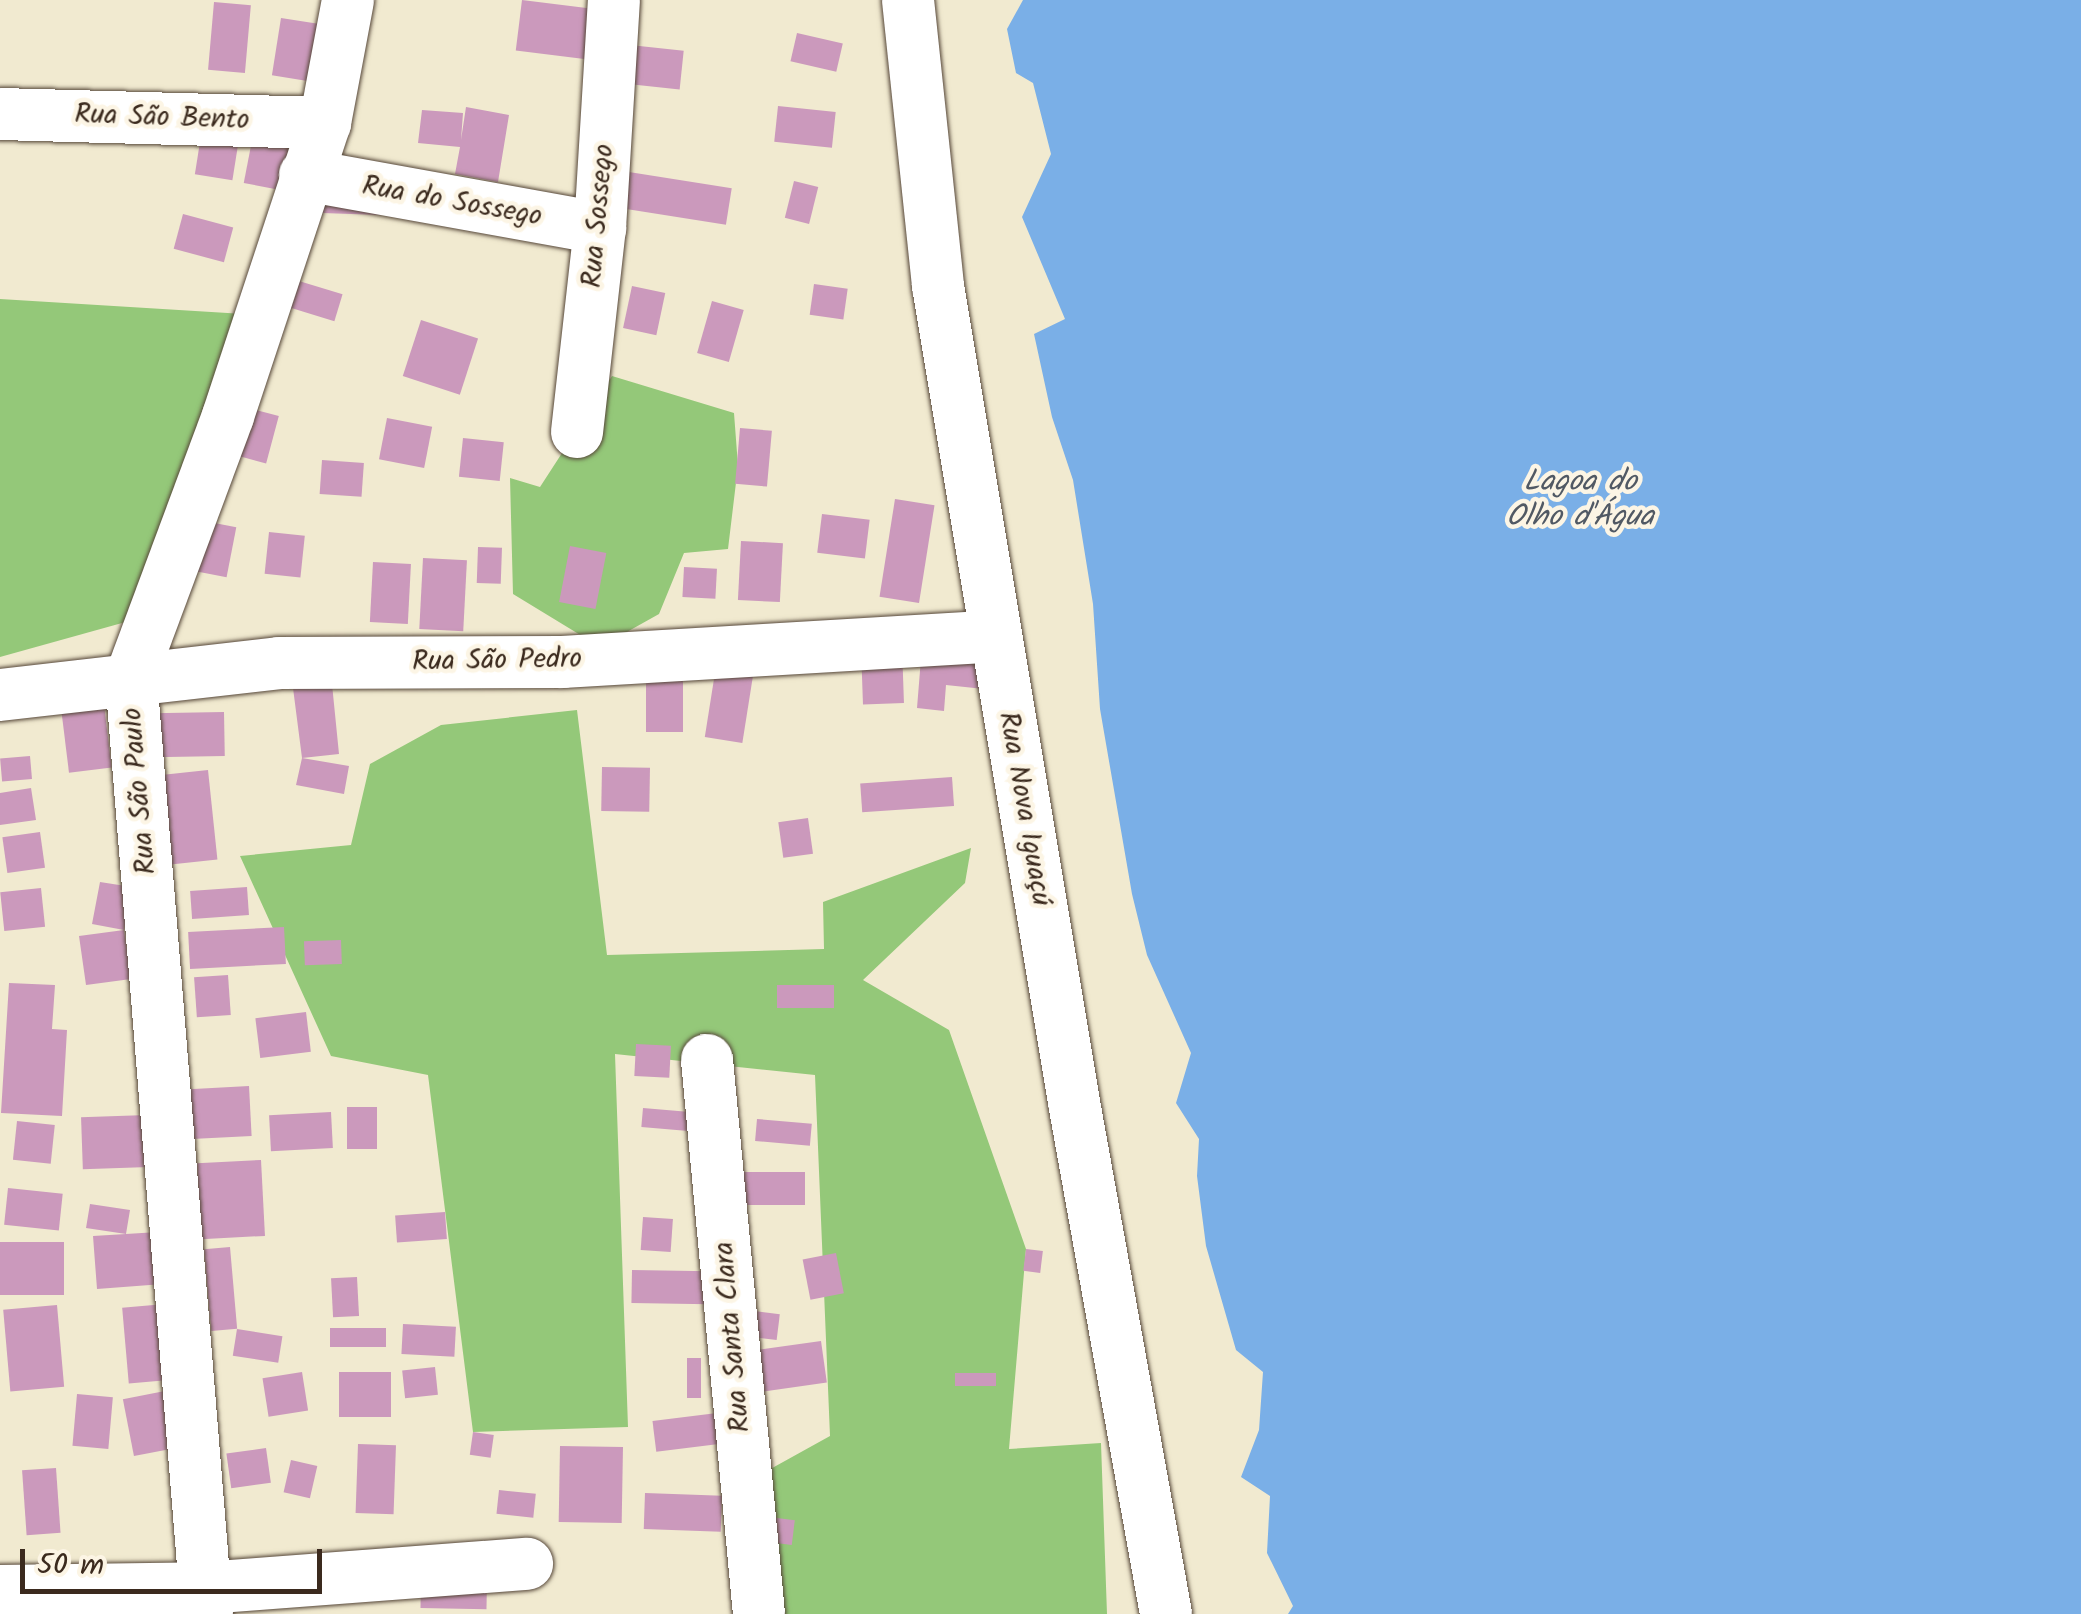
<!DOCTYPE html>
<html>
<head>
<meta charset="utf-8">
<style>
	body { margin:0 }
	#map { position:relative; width:2081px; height:1614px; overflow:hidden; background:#f1ead0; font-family:Kalam,sans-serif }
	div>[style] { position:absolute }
	.green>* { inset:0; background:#94c879 }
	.water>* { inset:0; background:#7aafe7 }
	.building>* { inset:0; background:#cb99bc; transform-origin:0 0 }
	.roads { filter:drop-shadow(0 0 2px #564739) drop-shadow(0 0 2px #564739) }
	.minor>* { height:52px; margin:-26px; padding:0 26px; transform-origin:26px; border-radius:26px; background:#fff }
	span { translate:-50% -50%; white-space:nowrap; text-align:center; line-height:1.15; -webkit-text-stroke:9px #fcf5e5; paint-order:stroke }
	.street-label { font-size:28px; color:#3b2a1e }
	.water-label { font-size:30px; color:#515964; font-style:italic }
	.scale { position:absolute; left:20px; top:1549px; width:302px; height:45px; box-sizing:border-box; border:5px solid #3b2a1e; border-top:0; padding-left:12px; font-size:30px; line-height:35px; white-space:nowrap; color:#3b2a1e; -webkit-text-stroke:8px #fcf5e5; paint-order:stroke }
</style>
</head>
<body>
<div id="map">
	<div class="green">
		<i style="clip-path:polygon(0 299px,261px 315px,140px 618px,0 657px)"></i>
		<i style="clip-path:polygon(612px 376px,734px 413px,738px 466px,728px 549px,684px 553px,659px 614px,600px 647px,513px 594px,510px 478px,540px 487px)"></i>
		<i style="clip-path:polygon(577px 710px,607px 955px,824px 949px,823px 902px,971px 848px,965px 883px,863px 980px,949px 1030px,1026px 1249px,1009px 1449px,1101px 1443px,1107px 1614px,782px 1614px,765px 1472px,830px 1436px,815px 1075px,615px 1054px,628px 1427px,473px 1432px,428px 1075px,331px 1056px,240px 856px,351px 845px,370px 764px,441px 725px)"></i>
	</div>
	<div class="water">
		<i style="clip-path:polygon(1023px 0,2081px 0,2081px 1614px,1288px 1614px,1293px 1606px,1267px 1553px,1270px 1496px,1241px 1477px,1259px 1430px,1263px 1372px,1236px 1350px,1206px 1246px,1197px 1176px,1199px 1139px,1176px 1103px,1191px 1053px,1147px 955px,1132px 894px,1100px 709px,1093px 604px,1073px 480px,1052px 417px,1034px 334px,1065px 319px,1022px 217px,1051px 154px,1033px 83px,1016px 73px,1007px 29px)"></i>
	</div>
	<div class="building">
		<i style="left:522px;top:0;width:71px;height:51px;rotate:7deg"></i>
		<i style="left:214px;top:2px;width:37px;height:68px;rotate:5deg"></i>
		<i style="left:281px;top:18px;width:39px;height:58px;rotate:9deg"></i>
		<i style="left:797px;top:33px;width:47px;height:29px;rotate:13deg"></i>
		<i style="left:630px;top:45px;width:54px;height:39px;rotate:6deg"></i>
		<i style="left:778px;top:106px;width:58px;height:36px;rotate:6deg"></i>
		<i style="clip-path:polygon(466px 107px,509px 115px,498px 182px,455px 174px,460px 147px,418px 143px,422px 110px,463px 113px,461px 140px)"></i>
		<i style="left:203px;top:123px;width:38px;height:52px;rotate:9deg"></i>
		<i style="left:255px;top:125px;width:41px;height:59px;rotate:11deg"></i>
		<i style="left:629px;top:172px;width:104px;height:37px;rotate:9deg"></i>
		<i style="left:794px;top:181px;width:25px;height:38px;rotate:14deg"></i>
		<i style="left:323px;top:190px;width:58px;height:23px;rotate:2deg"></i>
		<i style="left:183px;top:214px;width:52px;height:36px;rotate:15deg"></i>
		<i style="left:289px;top:278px;width:56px;height:28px;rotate:17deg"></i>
		<i style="left:814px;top:284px;width:34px;height:31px;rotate:8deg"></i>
		<i style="left:632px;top:286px;width:34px;height:43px;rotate:12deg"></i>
		<i style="left:712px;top:301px;width:33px;height:54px;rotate:16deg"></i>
		<i style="left:421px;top:320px;width:60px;height:59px;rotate:18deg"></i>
		<i style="left:245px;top:407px;width:35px;height:49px;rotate:15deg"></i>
		<i style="left:387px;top:418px;width:46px;height:42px;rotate:11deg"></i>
		<i style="left:740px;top:428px;width:32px;height:56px;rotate:5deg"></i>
		<i style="left:463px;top:438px;width:41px;height:39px;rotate:6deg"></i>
		<i style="left:322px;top:460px;width:42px;height:34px;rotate:4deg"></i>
		<i style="left:895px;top:499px;width:40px;height:99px;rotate:9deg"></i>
		<i style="left:822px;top:514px;width:48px;height:39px;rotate:7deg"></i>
		<i style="left:199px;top:520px;width:38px;height:51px;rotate:11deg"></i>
		<i style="left:269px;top:532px;width:36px;height:42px;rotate:6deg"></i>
		<i style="left:741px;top:541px;width:42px;height:59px;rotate:3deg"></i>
		<i style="left:570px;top:546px;width:37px;height:57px;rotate:11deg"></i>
		<i style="left:478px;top:547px;width:24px;height:36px;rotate:2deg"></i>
		<i style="left:423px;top:558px;width:44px;height:71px;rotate:3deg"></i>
		<i style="left:373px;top:562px;width:38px;height:60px;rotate:3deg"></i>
		<i style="left:684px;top:567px;width:33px;height:30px;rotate:3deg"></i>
		<i style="clip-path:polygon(922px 646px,987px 652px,984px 689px,946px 685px,944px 711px,917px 708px)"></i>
		<i style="left:902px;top:647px;width:56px;height:41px;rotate:88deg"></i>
		<i style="left:717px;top:660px;width:38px;height:78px;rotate:9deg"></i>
		<i style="left:646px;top:667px;width:37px;height:65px"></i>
		<i style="clip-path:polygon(332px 684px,339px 754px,302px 758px,349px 766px,344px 794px,296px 785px,302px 758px,293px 688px)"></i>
		<i style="left:104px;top:705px;width:63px;height:43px;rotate:83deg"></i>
		<i style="left:224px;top:712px;width:44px;height:72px;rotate:89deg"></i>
		<i style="left:30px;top:756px;width:23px;height:30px;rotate:85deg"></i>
		<i style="left:602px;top:767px;width:48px;height:44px;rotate:1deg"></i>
		<i style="left:208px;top:770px;width:90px;height:54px;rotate:84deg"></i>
		<i style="left:952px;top:777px;width:29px;height:92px;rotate:86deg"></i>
		<i style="clip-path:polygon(31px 788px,36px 820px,0 825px,0 793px)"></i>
		<i style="left:808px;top:818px;width:36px;height:30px;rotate:82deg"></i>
		<i style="left:40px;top:832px;width:36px;height:38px;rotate:82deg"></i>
		<i style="clip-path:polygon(100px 882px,132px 887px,124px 930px,131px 979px,86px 985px,79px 936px,124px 930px,92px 924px)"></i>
		<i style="left:247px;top:887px;width:28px;height:57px;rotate:86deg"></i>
		<i style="left:41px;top:888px;width:39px;height:41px;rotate:84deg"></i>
		<i style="left:284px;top:927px;width:37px;height:96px;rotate:87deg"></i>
		<i style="left:341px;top:940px;width:24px;height:37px;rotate:88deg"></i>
		<i style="left:228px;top:975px;width:40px;height:34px;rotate:86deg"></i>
		<i style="clip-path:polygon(9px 983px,55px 985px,52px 1029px,67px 1030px,62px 1116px,1px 1113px)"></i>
		<i style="left:777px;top:985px;width:57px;height:23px"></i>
		<i style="left:306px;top:1012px;width:40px;height:51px;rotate:83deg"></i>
		<i style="left:636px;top:1044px;width:35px;height:32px;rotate:3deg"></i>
		<i style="left:249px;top:1086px;width:50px;height:60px;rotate:87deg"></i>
		<i style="left:347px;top:1107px;width:30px;height:42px"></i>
		<i style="left:643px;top:1108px;width:47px;height:19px;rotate:5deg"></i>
		<i style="left:331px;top:1112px;width:36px;height:62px;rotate:87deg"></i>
		<i style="left:147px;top:1115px;width:52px;height:66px;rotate:88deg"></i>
		<i style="left:757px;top:1119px;width:55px;height:22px;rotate:5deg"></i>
		<i style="left:17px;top:1121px;width:38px;height:39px;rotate:6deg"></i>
		<i style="left:261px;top:1160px;width:76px;height:64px;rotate:87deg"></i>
		<i style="left:744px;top:1172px;width:61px;height:33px"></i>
		<i style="left:8px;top:1188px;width:55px;height:37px;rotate:6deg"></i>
		<i style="clip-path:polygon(90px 1204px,130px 1210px,126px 1234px,158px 1232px,163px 1284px,97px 1289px,93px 1236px,126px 1234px,86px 1228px)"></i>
		<i style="left:445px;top:1212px;width:27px;height:50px;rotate:86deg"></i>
		<i style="left:643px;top:1217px;width:30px;height:33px;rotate:4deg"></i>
		<i style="left:0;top:1242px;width:64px;height:53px"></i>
		<i style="left:230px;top:1247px;width:82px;height:26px;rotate:85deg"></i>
		<i style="left:1026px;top:1249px;width:17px;height:22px;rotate:7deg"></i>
		<i style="left:836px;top:1253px;width:41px;height:34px;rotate:79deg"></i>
		<i style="left:632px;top:1270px;width:77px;height:33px;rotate:1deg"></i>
		<i style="left:357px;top:1277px;width:39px;height:26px;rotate:87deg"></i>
		<i style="left:165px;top:1304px;width:76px;height:43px;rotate:85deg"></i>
		<i style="left:57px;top:1305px;width:82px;height:54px;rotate:85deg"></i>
		<i style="left:754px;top:1311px;width:26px;height:26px;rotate:7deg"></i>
		<i style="left:403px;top:1324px;width:53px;height:30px;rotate:3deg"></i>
		<i style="left:386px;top:1328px;width:19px;height:56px;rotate:90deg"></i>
		<i style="left:237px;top:1329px;width:46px;height:27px;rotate:9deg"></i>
		<i style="left:821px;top:1341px;width:42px;height:72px;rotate:82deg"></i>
		<i style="left:687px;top:1358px;width:14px;height:40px"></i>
		<i style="left:435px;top:1367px;width:28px;height:33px;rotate:84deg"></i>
		<i style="left:302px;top:1372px;width:39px;height:40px;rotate:81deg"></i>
		<i style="left:339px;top:1372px;width:52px;height:45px"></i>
		<i style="left:955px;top:1373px;width:41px;height:13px"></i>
		<i style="left:170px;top:1390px;width:58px;height:48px;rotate:79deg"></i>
		<i style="left:77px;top:1394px;width:36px;height:52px;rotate:5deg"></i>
		<i style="left:717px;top:1413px;width:31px;height:65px;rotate:83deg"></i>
		<i style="left:473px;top:1432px;width:21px;height:23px;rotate:8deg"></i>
		<i style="left:358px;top:1444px;width:38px;height:69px;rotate:2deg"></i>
		<i style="left:560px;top:1446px;width:63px;height:76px;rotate:1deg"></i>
		<i style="left:266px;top:1448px;width:35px;height:40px;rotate:82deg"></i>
		<i style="left:291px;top:1460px;width:27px;height:33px;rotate:13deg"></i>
		<i style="left:56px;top:1468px;width:65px;height:34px;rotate:86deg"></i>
		<i style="left:499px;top:1490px;width:37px;height:24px;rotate:6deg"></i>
		<i style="left:645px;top:1493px;width:77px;height:36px;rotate:2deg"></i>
		<i style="left:769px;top:1517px;width:26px;height:25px;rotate:7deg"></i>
		<i style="left:421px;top:1579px;width:66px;height:29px;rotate:1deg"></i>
	</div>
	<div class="roads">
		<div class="minor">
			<i style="left:908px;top:0;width:288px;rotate:84deg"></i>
			<i style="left:938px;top:286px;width:833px;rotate:80.54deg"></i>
			<i style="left:1075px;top:1108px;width:514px;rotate:79.8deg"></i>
			<i style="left:0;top:114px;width:325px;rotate:1.6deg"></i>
			<i style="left:305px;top:175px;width:300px;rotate:10.2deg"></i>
			<i style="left:577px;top:432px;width:205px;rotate:-83.6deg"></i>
			<i style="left:600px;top:228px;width:228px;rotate:-86.5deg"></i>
			<i style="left:0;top:695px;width:281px;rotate:-6.5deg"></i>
			<i style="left:279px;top:663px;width:284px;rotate:-0.2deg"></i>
			<i style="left:563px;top:662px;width:433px;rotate:-3.4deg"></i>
			<i style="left:707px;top:1060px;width:556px;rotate:84.64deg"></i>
			<i style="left:0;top:1591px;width:205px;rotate:-0.8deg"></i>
			<i style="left:205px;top:1588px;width:323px;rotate:-4.3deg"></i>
			<i style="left:207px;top:1614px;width:940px;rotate:-94.64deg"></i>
			<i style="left:131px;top:677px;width:278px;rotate:-69.6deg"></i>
			<i style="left:228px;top:416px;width:309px;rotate:-71.7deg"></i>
			<i style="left:325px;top:123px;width:125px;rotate:-79.4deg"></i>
		</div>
	</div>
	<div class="street-label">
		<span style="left:162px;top:118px;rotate:2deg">Rua São Bento</span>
		<span style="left:452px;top:202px;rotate:10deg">Rua do Sossego</span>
		<span style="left:599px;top:216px;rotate:-85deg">Rua Sossego</span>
		<span style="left:497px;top:661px;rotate:-1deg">Rua São Pedro</span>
		<span style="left:140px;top:791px;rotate:-95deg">Rua São Paulo</span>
		<span style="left:1024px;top:809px;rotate:80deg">Rua Nova Iguaçú</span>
		<span style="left:733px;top:1337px;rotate:-95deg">Rua Santa Clara</span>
	</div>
	<div class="water-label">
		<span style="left:1580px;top:499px">Lagoa do<br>Olho d'Água</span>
	</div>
	<div class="scale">50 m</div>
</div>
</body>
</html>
